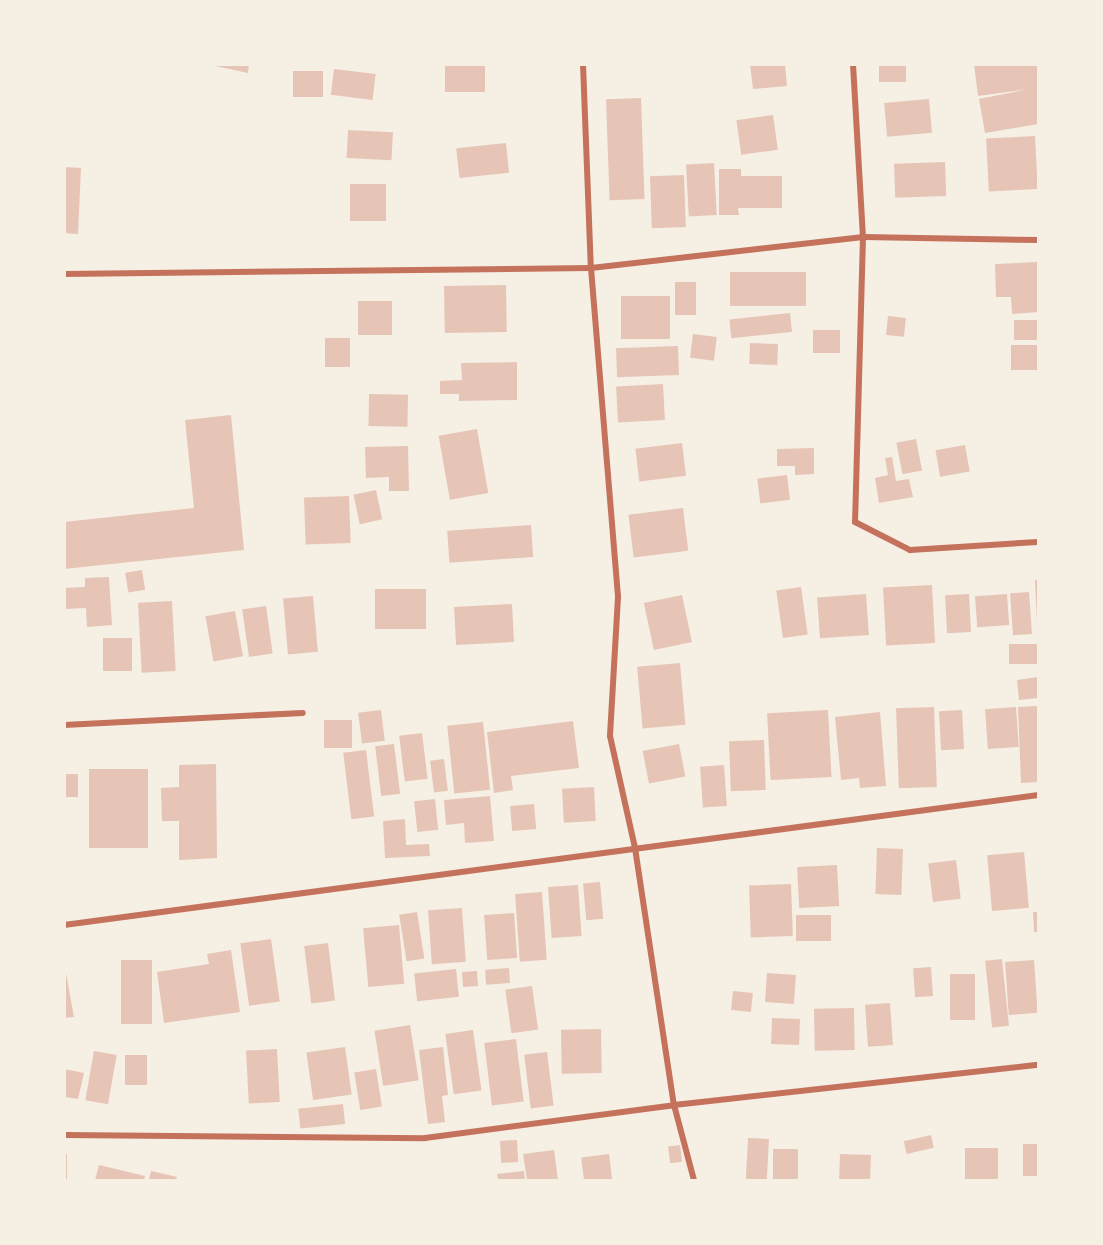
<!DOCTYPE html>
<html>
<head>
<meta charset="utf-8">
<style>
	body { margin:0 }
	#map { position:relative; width:1103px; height:1245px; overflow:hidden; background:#f6efe4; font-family:"Asap Condensed",sans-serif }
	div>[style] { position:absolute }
	.building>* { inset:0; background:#e6c5b7; transform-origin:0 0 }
	.minor>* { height:6px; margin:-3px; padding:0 3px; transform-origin:3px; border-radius:3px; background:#c5725c }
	span { translate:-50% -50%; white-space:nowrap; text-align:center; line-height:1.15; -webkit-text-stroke:4.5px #f6efe4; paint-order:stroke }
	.frame { position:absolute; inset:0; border:66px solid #f6efe4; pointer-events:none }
</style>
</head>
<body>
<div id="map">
	<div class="building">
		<i style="clip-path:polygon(206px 64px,249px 64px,248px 73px)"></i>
		<i style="left:445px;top:64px;width:40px;height:28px"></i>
		<i style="clip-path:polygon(750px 64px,785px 64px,787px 86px,753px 89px)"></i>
		<i style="left:879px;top:64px;width:27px;height:18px"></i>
		<i style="clip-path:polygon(974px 64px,1038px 64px,1038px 124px,985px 133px,979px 99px,1029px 89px,978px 96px)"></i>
		<i style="left:334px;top:69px;width:42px;height:26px;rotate:7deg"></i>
		<i style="left:323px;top:71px;width:26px;height:30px;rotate:90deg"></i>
		<i style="left:641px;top:98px;width:101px;height:35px;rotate:88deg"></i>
		<i style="left:929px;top:99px;width:34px;height:45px;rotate:85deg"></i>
		<i style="left:773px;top:115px;width:35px;height:37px;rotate:82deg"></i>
		<i style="left:348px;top:130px;width:45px;height:28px;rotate:3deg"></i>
		<i style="left:1035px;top:136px;width:53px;height:49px;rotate:87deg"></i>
		<i style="left:506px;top:143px;width:30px;height:50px;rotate:84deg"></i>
		<i style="left:945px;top:162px;width:34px;height:51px;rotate:88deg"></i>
		<i style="left:714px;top:163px;width:52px;height:28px;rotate:87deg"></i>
		<i style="clip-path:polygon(64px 167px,81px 168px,78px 234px,64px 233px)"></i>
		<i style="clip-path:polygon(719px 169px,741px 169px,741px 176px,782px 176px,782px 208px,738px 208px,739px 215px,719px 215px)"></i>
		<i style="left:684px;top:175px;width:52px;height:34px;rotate:88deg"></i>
		<i style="left:386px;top:184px;width:37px;height:36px;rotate:90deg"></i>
		<i style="clip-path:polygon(1038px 262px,1038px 312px,1012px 314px,1011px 297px,996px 297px,995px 264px)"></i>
		<i style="left:806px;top:272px;width:34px;height:76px;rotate:90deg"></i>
		<i style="left:696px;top:282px;width:33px;height:21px;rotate:90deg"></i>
		<i style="left:506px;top:285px;width:47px;height:62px;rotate:89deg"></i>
		<i style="left:621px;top:296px;width:49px;height:43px"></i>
		<i style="left:392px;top:301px;width:34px;height:34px;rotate:90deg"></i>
		<i style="left:790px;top:313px;width:19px;height:61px;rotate:84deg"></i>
		<i style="left:888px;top:316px;width:18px;height:19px;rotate:6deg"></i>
		<i style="left:1038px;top:320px;width:20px;height:24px;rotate:90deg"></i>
		<i style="left:813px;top:330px;width:27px;height:23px"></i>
		<i style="left:693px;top:334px;width:24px;height:24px;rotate:7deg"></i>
		<i style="left:325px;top:338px;width:25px;height:29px"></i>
		<i style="left:750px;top:343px;width:28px;height:21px;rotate:2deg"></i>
		<i style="left:1038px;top:345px;width:25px;height:27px;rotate:90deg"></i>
		<i style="left:678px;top:346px;width:29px;height:62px;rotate:88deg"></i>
		<i style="clip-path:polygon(517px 362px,517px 400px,459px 401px,459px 394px,440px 394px,440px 381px,462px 380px,461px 363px)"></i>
		<i style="left:663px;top:384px;width:36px;height:47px;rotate:87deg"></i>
		<i style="left:369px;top:394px;width:39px;height:32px;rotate:1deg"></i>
		<i style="clip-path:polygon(231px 415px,244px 550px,64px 569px,64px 522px,194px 508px,185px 420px)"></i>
		<i style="left:477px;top:429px;width:65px;height:39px;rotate:80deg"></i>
		<i style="left:916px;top:439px;width:32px;height:20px;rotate:79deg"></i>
		<i style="left:682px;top:443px;width:33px;height:47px;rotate:83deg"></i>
		<i style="left:965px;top:445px;width:27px;height:30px;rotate:80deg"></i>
		<i style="clip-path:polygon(408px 446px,409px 491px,389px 491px,389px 477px,366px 478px,365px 447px)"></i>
		<i style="clip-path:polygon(814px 448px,814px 474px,795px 475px,795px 466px,777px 466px,777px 449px)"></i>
		<i style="clip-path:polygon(892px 457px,896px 481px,909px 479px,913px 497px,879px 503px,875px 478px,888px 475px,885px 458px)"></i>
		<i style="left:787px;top:475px;width:25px;height:30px;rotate:83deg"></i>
		<i style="left:376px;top:490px;width:30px;height:23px;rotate:78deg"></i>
		<i style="left:349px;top:496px;width:47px;height:45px;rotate:88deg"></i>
		<i style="left:683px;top:508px;width:43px;height:55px;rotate:83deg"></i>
		<i style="left:531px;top:525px;width:32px;height:84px;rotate:86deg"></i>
		<i style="left:142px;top:570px;width:20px;height:17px;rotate:81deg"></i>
		<i style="clip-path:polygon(109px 577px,112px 625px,87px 627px,86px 608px,65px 609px,64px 588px,85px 587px,85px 578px)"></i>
		<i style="clip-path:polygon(1035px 580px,1038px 580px,1038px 623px,1037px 623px)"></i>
		<i style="left:932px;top:585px;width:58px;height:49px;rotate:87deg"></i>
		<i style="left:801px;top:587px;width:48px;height:25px;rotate:82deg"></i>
		<i style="left:375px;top:589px;width:51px;height:40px"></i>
		<i style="left:1029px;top:592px;width:42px;height:19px;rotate:86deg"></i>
		<i style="left:866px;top:594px;width:41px;height:49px;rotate:86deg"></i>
		<i style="left:969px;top:594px;width:38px;height:24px;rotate:87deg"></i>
		<i style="left:1007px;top:594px;width:31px;height:32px;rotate:86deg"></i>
		<i style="left:682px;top:595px;width:48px;height:39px;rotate:78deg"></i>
		<i style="left:313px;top:596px;width:56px;height:30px;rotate:85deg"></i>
		<i style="left:172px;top:601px;width:70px;height:34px;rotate:87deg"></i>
		<i style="left:512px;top:604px;width:38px;height:58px;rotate:87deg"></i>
		<i style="left:266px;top:606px;width:48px;height:24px;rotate:82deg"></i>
		<i style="left:235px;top:611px;width:46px;height:30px;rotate:80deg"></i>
		<i style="left:103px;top:638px;width:29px;height:33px"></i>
		<i style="left:1038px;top:644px;width:20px;height:29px;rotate:90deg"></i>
		<i style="left:680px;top:663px;width:62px;height:43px;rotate:85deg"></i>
		<i style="clip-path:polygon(1038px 677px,1038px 698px,1019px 700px,1017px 680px)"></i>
		<i style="clip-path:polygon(1038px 706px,1038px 782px,1021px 783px,1018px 707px)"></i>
		<i style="left:934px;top:707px;width:80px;height:38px;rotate:88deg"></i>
		<i style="left:1016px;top:707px;width:40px;height:31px;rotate:86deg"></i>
		<i style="left:381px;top:710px;width:31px;height:23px;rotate:83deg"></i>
		<i style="left:828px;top:710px;width:67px;height:61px;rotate:87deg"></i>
		<i style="left:962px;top:710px;width:39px;height:23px;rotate:87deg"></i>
		<i style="clip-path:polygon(880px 712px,886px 786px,860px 788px,859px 778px,841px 780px,835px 717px)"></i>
		<i style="left:352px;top:720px;width:28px;height:28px;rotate:90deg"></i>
		<i style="clip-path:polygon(573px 721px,579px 768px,511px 776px,513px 790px,494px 793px,487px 732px)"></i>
		<i style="left:483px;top:722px;width:68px;height:36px;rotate:84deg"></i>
		<i style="left:422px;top:733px;width:46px;height:23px;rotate:83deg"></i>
		<i style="left:764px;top:740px;width:50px;height:35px;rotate:88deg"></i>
		<i style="left:394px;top:744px;width:50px;height:19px;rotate:83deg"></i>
		<i style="left:679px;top:744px;width:33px;height:37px;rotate:79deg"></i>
		<i style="left:366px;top:750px;width:67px;height:23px;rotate:83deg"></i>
		<i style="left:444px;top:759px;width:32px;height:14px;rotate:83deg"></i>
		<i style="clip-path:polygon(216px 764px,217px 858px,179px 860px,179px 821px,162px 821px,161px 788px,179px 787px,179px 765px)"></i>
		<i style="left:724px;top:765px;width:41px;height:24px;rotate:86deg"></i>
		<i style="left:148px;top:769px;width:79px;height:59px;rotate:90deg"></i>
		<i style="left:64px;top:774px;width:14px;height:23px"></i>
		<i style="left:594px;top:787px;width:34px;height:32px;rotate:87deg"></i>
		<i style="clip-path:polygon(490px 796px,494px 841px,465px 843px,464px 823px,446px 825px,444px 800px)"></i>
		<i style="left:435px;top:799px;width:31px;height:21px;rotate:84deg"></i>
		<i style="left:534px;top:804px;width:25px;height:24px;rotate:85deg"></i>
		<i style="clip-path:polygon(405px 819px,406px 845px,429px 844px,430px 856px,385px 858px,383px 821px)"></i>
		<i style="left:877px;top:848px;width:26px;height:46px;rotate:2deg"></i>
		<i style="left:1024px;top:852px;width:56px;height:37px;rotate:85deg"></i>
		<i style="left:956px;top:860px;width:39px;height:28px;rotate:83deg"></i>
		<i style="left:837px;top:865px;width:41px;height:40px;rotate:87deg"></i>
		<i style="left:600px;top:882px;width:37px;height:17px;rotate:85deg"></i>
		<i style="left:791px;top:884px;width:52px;height:42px;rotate:88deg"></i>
		<i style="left:578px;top:885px;width:51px;height:30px;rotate:86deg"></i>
		<i style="left:542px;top:892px;width:68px;height:27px;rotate:86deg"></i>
		<i style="left:462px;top:908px;width:54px;height:34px;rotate:86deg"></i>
		<i style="left:417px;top:912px;width:47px;height:18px;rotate:81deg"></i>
		<i style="clip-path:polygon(1033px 912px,1038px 912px,1038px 932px,1034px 932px)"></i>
		<i style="left:514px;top:913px;width:45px;height:30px;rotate:86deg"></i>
		<i style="left:796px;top:915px;width:35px;height:26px"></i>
		<i style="left:399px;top:925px;width:59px;height:36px;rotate:85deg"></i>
		<i style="left:271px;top:939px;width:63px;height:31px;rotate:82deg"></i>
		<i style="left:328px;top:943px;width:58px;height:24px;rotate:83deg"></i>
		<i style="clip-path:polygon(231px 950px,240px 1012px,164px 1023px,157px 972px,209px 964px,207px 954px)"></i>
		<i style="left:1002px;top:959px;width:67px;height:17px;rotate:84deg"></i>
		<i style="left:121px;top:960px;width:31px;height:64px"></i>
		<i style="left:1034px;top:960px;width:53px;height:29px;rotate:86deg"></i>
		<i style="clip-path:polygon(64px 962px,74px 1017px,64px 1018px)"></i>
		<i style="left:931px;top:967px;width:29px;height:18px;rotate:86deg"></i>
		<i style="left:509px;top:968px;width:15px;height:24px;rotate:86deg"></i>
		<i style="left:456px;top:969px;width:28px;height:42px;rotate:84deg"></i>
		<i style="left:477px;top:971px;width:15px;height:15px;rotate:86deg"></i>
		<i style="left:767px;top:973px;width:29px;height:29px;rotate:4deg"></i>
		<i style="left:950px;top:974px;width:25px;height:46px"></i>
		<i style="left:532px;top:986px;width:44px;height:27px;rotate:82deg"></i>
		<i style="left:733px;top:991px;width:20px;height:19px;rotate:6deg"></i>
		<i style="left:890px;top:1003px;width:42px;height:25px;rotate:86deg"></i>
		<i style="left:854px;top:1008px;width:42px;height:40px;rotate:89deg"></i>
		<i style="left:772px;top:1018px;width:28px;height:26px;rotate:2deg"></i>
		<i style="left:410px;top:1025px;width:56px;height:36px;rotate:81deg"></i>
		<i style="left:601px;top:1029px;width:44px;height:40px;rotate:89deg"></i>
		<i style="left:473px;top:1030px;width:61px;height:28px;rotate:82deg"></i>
		<i style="left:516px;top:1039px;width:63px;height:32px;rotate:83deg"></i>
		<i style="left:345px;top:1047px;width:48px;height:39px;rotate:82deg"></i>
		<i style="clip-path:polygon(443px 1047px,448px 1095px,442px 1096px,445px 1122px,428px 1124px,419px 1050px)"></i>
		<i style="left:277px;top:1049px;width:53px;height:31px;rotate:87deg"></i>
		<i style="left:94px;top:1051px;width:23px;height:50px;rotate:10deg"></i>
		<i style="left:547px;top:1052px;width:54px;height:23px;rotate:83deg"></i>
		<i style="left:125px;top:1055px;width:22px;height:30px"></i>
		<i style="clip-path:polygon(64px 1069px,84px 1073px,78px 1099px,64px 1097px)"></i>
		<i style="left:376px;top:1069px;width:38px;height:22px;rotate:81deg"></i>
		<i style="left:343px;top:1104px;width:20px;height:45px;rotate:84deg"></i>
		<i style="left:931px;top:1135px;width:13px;height:28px;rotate:77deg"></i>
		<i style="left:748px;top:1138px;width:21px;height:42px;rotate:3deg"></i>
		<i style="left:517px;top:1140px;width:22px;height:17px;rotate:87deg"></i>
		<i style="left:1038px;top:1144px;width:32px;height:15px;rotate:90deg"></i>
		<i style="left:680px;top:1145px;width:17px;height:12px;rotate:83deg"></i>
		<i style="left:998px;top:1148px;width:32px;height:33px;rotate:90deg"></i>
		<i style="left:773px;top:1149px;width:25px;height:31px"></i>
		<i style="clip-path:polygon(554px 1150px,558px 1180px,527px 1180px,523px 1154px)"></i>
		<i style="left:64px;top:1154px;width:3px;height:26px"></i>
		<i style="left:609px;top:1154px;width:26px;height:28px;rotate:83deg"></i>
		<i style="left:840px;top:1154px;width:31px;height:26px;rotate:2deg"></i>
		<i style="clip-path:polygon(99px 1165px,145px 1176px,144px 1180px,95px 1180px)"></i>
		<i style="clip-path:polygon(151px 1171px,177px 1177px,176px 1180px,149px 1180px)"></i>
		<i style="clip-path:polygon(524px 1171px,525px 1180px,498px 1180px,497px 1174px)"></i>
	</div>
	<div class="minor">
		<i style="left:583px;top:64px;width:204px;rotate:87.8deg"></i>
		<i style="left:591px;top:268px;width:330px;rotate:85.3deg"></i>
		<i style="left:618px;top:597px;width:139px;rotate:93.3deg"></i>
		<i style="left:610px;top:736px;width:115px;rotate:77.4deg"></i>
		<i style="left:635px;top:848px;width:260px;rotate:81.4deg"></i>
		<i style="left:674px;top:1105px;width:78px;rotate:75.1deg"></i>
		<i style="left:853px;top:64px;width:173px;rotate:86.7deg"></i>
		<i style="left:863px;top:237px;width:285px;rotate:91.6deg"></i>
		<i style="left:855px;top:522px;width:62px;rotate:27deg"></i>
		<i style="left:910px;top:550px;width:128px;rotate:-3.6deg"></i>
		<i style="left:64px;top:274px;width:527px;rotate:-0.65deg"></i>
		<i style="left:591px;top:268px;width:274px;rotate:-6.5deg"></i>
		<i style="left:863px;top:237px;width:175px;rotate:1deg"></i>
		<i style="left:64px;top:725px;width:239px;rotate:-2.9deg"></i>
		<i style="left:64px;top:925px;width:983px;rotate:-7.6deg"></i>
		<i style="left:64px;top:1135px;width:361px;rotate:0.5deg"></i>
		<i style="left:425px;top:1138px;width:251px;rotate:-7.5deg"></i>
		<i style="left:674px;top:1105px;width:366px;rotate:-6.3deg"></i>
	</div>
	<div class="frame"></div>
</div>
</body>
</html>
